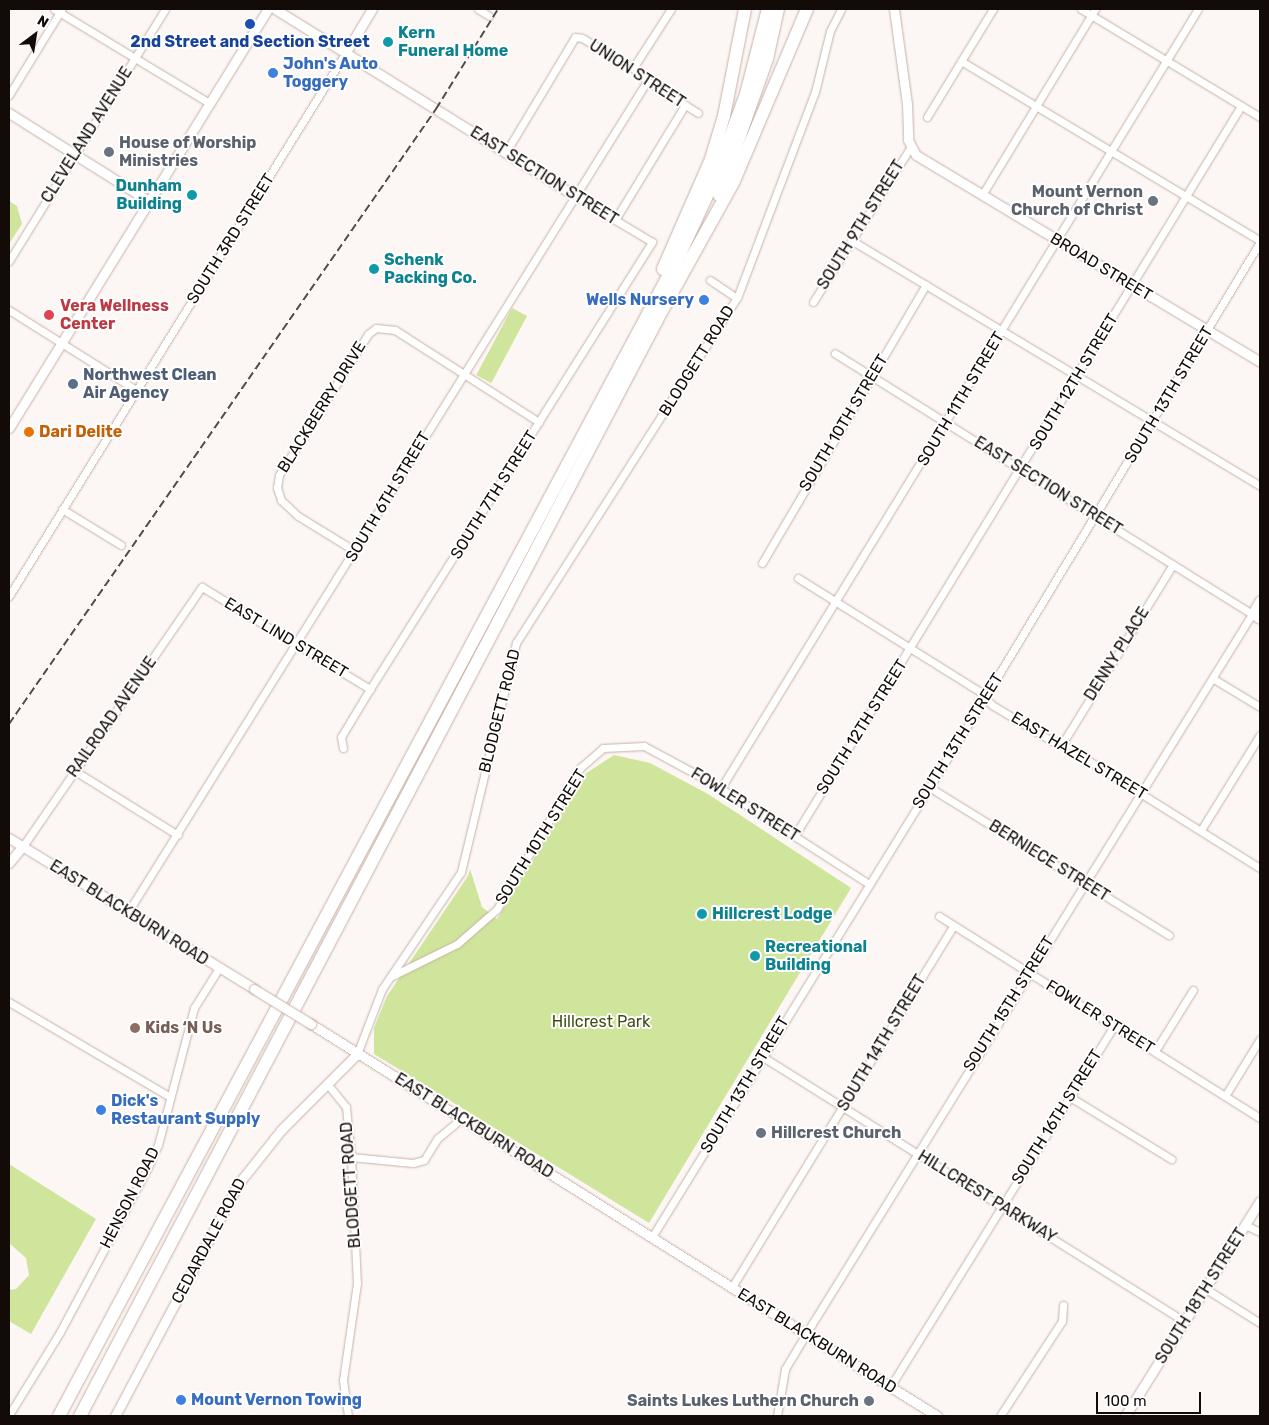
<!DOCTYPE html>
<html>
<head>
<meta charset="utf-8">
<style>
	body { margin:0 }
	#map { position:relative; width:1269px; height:1425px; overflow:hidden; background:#fcf7f5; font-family:Rubik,sans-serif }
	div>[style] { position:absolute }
	.green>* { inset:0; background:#cfe59b; transform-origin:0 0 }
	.roads { filter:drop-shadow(0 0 1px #c8b1a6) drop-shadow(0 0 1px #c8b1a6) }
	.minor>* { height:7px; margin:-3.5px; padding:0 3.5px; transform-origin:3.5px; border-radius:3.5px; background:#fff }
	.tertiary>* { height:9px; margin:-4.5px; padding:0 4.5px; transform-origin:4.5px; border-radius:4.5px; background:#fff }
	.motorway>* { height:12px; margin:-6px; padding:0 6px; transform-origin:6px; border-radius:6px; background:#fff }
	.rail>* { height:2px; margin-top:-1px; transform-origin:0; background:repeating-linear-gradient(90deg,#514a48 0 8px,transparent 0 12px) }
	.bridges { filter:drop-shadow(0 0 1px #c8b1a6) drop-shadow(0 0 1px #c8b1a6) }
	.tertiary-bridge>* { height:9px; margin:-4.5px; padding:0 4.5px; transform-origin:4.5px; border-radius:4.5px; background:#fff }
	.dots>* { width:14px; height:14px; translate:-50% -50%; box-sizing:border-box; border:2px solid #fff; border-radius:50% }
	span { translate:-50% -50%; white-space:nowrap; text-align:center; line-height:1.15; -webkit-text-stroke:4px #fff; paint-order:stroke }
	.culture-label { font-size:16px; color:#0d838f; font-weight:700 }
	.left { translate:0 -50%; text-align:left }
	.right { translate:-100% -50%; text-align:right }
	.transit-label { font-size:16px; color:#164399; font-weight:700 }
	.shop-label { font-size:16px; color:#366cbe; font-weight:700 }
	.street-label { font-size:16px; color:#130b08 }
	.worship-label { font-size:16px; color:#5b616d; font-weight:700 }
	.health-label { font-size:16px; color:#be3a42; font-weight:700 }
	.service-label { font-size:16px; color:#4e5e75; font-weight:700 }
	.food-label { font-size:16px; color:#c56008; font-weight:700 }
	.park-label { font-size:16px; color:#3f4d11 }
	.education-label { font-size:16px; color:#785e54; font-weight:700 }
	.frame { position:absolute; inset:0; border:10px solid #130b08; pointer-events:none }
	.north { position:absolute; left:10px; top:10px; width:50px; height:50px; -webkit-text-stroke:4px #fff; paint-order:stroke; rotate:31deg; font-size:14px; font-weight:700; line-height:20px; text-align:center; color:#130b08 }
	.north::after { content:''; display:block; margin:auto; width:18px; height:22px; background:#130b08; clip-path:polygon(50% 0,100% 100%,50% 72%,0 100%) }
	.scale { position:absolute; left:1096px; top:1392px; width:105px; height:22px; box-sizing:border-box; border:2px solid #130b08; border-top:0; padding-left:6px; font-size:15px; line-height:18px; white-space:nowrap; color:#130b08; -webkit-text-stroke:4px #fff; paint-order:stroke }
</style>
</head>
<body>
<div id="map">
	<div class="green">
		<i style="clip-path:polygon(9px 201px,17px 206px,22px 224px,9px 244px)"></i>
		<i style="left:512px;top:308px;width:17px;height:76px;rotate:28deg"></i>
		<i style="clip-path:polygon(614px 755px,650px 763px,708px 794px,851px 888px,649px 1223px,374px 1054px,374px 1028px,387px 996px,468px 876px,470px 869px,482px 907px,497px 919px,585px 774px)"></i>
		<i style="clip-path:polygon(9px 1164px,96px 1219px,31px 1334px,9px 1321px,9px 1290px,16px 1289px,29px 1275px,26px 1258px,9px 1243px)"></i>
	</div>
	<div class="roads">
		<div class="minor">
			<i style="left:54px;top:9px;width:181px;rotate:31.2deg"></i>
			<i style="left:478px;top:9px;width:13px;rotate:32deg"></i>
			<i style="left:1081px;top:9px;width:209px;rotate:31.1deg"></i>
			<i style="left:961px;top:61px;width:349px;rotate:31deg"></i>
			<i style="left:633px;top:68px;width:70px;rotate:-57.2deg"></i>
			<i style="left:9px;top:95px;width:100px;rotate:-58.5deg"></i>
			<i style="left:927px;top:117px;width:127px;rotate:-58.6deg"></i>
			<i style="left:506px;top:152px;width:134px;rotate:-59deg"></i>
			<i style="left:575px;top:37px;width:7px;rotate:8deg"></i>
			<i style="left:582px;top:38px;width:59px;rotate:30.5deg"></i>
			<i style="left:633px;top:68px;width:19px;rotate:43deg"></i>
			<i style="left:647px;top:81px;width:60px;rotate:32.1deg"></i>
			<i style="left:982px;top:195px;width:218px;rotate:-58.7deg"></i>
			<i style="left:615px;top:220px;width:135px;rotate:-58.7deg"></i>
			<i style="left:851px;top:240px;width:477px;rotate:31deg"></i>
			<i style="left:9px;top:261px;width:296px;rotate:-58.2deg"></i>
			<i style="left:710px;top:280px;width:32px;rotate:34deg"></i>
			<i style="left:813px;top:302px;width:182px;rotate:-57.8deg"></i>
			<i style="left:9px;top:310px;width:150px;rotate:32.2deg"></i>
			<i style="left:62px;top:509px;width:69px;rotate:31.4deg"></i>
			<i style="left:355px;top:551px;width:67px;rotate:-148.4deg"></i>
			<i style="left:298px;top:516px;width:23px;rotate:-137deg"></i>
			<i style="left:281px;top:500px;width:13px;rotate:-108deg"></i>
			<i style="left:277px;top:488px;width:13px;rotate:-81deg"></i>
			<i style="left:279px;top:475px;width:167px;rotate:-57.7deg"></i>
			<i style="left:368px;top:334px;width:10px;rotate:-37deg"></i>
			<i style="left:376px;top:328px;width:19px;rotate:6deg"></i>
			<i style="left:395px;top:330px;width:171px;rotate:32.6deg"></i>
			<i style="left:762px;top:563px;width:323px;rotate:-59.5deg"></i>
			<i style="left:798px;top:578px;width:213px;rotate:32deg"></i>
			<i style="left:979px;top:691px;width:19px;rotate:47deg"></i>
			<i style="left:992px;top:705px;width:70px;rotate:31deg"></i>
			<i style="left:1052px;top:741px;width:10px;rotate:17deg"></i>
			<i style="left:1062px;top:744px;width:234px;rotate:32.1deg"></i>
			<i style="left:9px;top:596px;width:640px;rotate:-58.22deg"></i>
			<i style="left:1214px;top:679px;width:54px;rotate:31.3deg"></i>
			<i style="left:1062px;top:744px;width:211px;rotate:-58.3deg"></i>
			<i style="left:343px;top:748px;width:11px;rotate:-100deg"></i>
			<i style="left:341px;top:737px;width:56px;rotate:-58.9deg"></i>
			<i style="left:370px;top:689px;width:529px;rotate:-57.75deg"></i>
			<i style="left:652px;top:242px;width:90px;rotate:-149.1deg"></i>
			<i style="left:75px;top:771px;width:121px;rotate:31.9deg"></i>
			<i style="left:929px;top:787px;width:282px;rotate:31.7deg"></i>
			<i style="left:721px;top:788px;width:913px;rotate:-58.52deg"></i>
			<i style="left:1201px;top:830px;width:112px;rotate:-58.2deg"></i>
			<i style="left:795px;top:835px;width:855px;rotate:-58.54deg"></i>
			<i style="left:23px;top:846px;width:315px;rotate:-55.4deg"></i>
			<i style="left:202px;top:587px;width:197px;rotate:31.3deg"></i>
			<i style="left:128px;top:912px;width:980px;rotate:-58.01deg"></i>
			<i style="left:939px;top:916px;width:379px;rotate:32.2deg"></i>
			<i style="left:392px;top:976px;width:72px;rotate:-26.2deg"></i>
			<i style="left:457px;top:944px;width:53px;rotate:-41.2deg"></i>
			<i style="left:497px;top:909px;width:164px;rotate:-59.5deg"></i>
			<i style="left:580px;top:768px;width:30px;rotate:-41deg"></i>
			<i style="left:603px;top:748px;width:41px;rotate:-2.8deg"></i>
			<i style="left:644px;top:746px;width:74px;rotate:28.3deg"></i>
			<i style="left:709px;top:781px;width:190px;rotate:32.8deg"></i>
			<i style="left:9px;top:1002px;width:187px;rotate:30.5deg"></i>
			<i style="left:1155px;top:1051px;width:72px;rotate:-58.1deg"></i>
			<i style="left:357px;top:1054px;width:70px;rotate:-69deg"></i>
			<i style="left:382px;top:989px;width:141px;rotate:-56deg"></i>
			<i style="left:461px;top:872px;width:236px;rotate:-76.5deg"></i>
			<i style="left:516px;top:643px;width:410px;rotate:-57.4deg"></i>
			<i style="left:737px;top:298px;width:220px;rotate:-69.3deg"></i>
			<i style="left:815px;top:92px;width:63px;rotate:-76.2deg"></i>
			<i style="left:830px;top:31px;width:25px;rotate:-63deg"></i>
			<i style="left:763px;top:1057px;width:498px;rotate:32.1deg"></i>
			<i style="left:329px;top:1086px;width:27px;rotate:51deg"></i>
			<i style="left:346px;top:1107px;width:50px;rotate:84.3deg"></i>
			<i style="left:351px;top:1157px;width:126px;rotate:87.3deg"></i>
			<i style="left:357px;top:1283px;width:98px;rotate:98.2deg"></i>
			<i style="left:343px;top:1380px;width:36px;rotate:82deg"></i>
			<i style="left:1225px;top:1096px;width:67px;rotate:-58.4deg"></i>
			<i style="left:1070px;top:1097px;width:119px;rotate:31.5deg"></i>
			<i style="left:351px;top:1157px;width:62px;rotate:5.5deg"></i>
			<i style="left:413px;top:1163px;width:11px;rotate:-15deg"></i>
			<i style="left:424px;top:1160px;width:26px;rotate:-58deg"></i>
			<i style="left:438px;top:1138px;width:31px;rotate:-40deg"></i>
			<i style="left:1245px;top:1225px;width:17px;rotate:25deg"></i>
			<i style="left:652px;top:1237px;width:638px;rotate:-58.33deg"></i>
			<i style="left:987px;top:694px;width:528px;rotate:-58.87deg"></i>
			<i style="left:732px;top:1287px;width:423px;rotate:-58.5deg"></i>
			<i style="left:1206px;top:1289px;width:64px;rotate:32.2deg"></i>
			<i style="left:890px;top:1387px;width:425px;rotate:-58.2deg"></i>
			<i style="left:9px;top:1415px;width:97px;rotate:-58.4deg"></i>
			<i style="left:60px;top:1332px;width:187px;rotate:-61.9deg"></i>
			<i style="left:148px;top:1167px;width:24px;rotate:-66deg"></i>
			<i style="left:158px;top:1145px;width:142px;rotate:-75.3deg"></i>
			<i style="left:194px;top:1008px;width:47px;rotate:-58deg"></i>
			<i style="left:777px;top:1416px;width:48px;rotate:-80.3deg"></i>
			<i style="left:785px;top:1369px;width:52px;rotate:-59deg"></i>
			<i style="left:812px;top:1324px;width:835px;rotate:-58.21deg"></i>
			<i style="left:1252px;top:614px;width:492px;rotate:-148deg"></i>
			<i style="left:1000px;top:1416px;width:113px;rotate:-56.9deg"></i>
			<i style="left:1062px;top:1321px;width:16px;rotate:-86deg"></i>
		</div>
		<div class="tertiary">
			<i style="left:275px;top:9px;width:354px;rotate:31.9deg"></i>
			<i style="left:894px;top:9px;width:96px;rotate:82.2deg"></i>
			<i style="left:907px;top:104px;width:36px;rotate:88deg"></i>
			<i style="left:908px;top:140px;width:17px;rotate:62deg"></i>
			<i style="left:916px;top:155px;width:401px;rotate:31deg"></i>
			<i style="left:346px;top:52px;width:50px;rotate:-58.8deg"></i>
			<i style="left:9px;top:113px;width:165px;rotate:32.2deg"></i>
			<i style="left:9px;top:428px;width:493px;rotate:-58.3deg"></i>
			<i style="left:1260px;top:600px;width:16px;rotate:120deg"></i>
			<i style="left:1252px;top:614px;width:9px;rotate:32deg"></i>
			<i style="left:9px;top:838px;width:288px;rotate:31.6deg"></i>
			<i style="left:9px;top:863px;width:22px;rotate:-51deg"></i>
			<i style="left:311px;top:1024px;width:739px;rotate:32.05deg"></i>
			<i style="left:115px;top:1416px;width:264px;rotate:-62deg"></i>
			<i style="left:239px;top:1183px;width:68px;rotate:-51.6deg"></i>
			<i style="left:281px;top:1130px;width:107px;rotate:-45deg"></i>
			<i style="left:1125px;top:1416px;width:254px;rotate:-57.9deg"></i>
		</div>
		<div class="motorway">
			<i style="left:719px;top:195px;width:144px;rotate:-70.6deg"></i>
			<i style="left:767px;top:59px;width:51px;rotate:-77.6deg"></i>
			<i style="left:663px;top:269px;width:120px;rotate:-66.4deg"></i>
			<i style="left:711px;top:159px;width:45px;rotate:-73.2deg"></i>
			<i style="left:724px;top:116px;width:109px;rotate:-78.9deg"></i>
			<i style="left:59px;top:1416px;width:1320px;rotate:-61.88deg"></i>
			<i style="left:681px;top:252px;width:74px;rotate:-65.2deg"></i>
			<i style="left:712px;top:185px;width:97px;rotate:-69.5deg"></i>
			<i style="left:746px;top:94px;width:88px;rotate:-75.5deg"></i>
			<i style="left:80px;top:1416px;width:1253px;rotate:-62.23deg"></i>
			<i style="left:664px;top:307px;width:144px;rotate:-60.9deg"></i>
			<i style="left:734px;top:181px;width:187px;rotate:-67deg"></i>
		</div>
	</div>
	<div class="rail">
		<i style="left:9px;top:724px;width:749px;rotate:-55.23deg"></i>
		<i style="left:436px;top:109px;width:118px;rotate:-58.2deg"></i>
	</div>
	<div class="bridges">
		<div class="tertiary-bridge">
			<i style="left:254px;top:989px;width:67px;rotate:31.6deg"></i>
		</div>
	</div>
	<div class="dots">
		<i style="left:250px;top:24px;background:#1a4fb4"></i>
		<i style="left:388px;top:42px;background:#0f9aa8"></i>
		<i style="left:273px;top:73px;background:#3f7fe0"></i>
		<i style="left:109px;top:152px;background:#6b7280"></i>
		<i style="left:192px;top:195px;background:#0f9aa8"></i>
		<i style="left:1153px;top:201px;background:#6b7280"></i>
		<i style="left:374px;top:269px;background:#0f9aa8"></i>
		<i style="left:704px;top:300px;background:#3f7fe0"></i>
		<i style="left:49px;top:315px;background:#e0444e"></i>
		<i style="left:73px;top:384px;background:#5c6f8a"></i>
		<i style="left:29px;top:432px;background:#e8710a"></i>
		<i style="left:702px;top:914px;background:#0f9aa8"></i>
		<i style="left:755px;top:956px;background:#0f9aa8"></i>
		<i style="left:135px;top:1028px;background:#8d6e63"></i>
		<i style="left:101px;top:1110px;background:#3f7fe0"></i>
		<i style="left:761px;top:1133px;background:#6b7280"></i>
		<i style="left:181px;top:1400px;background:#3f7fe0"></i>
		<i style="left:869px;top:1401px;background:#6b7280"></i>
	</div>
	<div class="culture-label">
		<span class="left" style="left:398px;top:42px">Kern<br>Funeral Home</span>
		<span class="right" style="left:182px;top:195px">Dunham<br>Building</span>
		<span class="left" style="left:384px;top:269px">Schenk<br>Packing Co.</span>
		<span class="left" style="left:712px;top:914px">Hillcrest Lodge</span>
		<span class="left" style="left:765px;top:956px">Recreational<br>Building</span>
	</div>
	<div class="transit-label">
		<span style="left:250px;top:42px">2nd Street and Section Street</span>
	</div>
	<div class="shop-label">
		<span class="left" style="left:283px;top:73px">John's Auto<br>Toggery</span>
		<span class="right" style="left:694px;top:300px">Wells Nursery</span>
		<span class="left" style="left:111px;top:1110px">Dick's<br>Restaurant Supply</span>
		<span class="left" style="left:191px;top:1400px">Mount Vernon Towing</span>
	</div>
	<div class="street-label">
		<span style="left:637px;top:74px;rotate:33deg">UNION STREET</span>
		<span style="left:87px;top:135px;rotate:-58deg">CLEVELAND AVENUE</span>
		<span style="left:544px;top:176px;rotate:32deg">EAST SECTION STREET</span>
		<span style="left:861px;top:225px;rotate:-58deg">SOUTH 9TH STREET</span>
		<span style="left:231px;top:239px;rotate:-58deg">SOUTH 3RD STREET</span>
		<span style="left:1101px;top:267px;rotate:31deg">BROAD STREET</span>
		<span style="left:697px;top:361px;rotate:-58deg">BLODGETT ROAD</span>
		<span style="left:1074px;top:382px;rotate:-59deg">SOUTH 12TH STREET</span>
		<span style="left:1169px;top:395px;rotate:-59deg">SOUTH 13TH STREET</span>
		<span style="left:961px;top:399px;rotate:-59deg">SOUTH 11TH STREET</span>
		<span style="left:322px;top:407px;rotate:-58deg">BLACKBERRY DRIVE</span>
		<span style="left:844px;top:423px;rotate:-59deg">SOUTH 10TH STREET</span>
		<span style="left:1048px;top:486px;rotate:32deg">EAST SECTION STREET</span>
		<span style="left:494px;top:495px;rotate:-58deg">SOUTH 7TH STREET</span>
		<span style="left:388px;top:497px;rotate:-59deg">SOUTH 6TH STREET</span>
		<span style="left:286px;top:638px;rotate:31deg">EAST LIND STREET</span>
		<span style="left:1117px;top:654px;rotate:-58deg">DENNY PLACE</span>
		<span style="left:500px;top:711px;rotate:-76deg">BLODGETT ROAD</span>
		<span style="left:112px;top:717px;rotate:-55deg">RAILROAD AVENUE</span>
		<span style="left:862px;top:727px;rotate:-58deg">SOUTH 12TH STREET</span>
		<span style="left:958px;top:741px;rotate:-58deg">SOUTH 13TH STREET</span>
		<span style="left:1079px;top:756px;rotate:31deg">EAST HAZEL STREET</span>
		<span style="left:745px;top:805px;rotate:32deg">FOWLER STREET</span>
		<span style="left:541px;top:837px;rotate:-58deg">SOUTH 10TH STREET</span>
		<span style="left:1049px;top:861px;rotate:32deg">BERNIECE STREET</span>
		<span style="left:129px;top:913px;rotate:32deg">EAST BLACKBURN ROAD</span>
		<span style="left:1009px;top:1004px;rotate:-58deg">SOUTH 15TH STREET</span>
		<span style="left:1100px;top:1017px;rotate:32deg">FOWLER STREET</span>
		<span style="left:882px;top:1043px;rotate:-59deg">SOUTH 14TH STREET</span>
		<span style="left:745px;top:1085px;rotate:-59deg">SOUTH 13TH STREET</span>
		<span style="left:1057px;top:1117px;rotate:-58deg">SOUTH 16TH STREET</span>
		<span style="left:474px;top:1126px;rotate:32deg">EAST BLACKBURN ROAD</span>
		<span style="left:351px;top:1185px;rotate:-94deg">BLODGETT ROAD</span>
		<span style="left:987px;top:1197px;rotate:32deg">HILLCREST PARKWAY</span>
		<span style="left:130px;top:1198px;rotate:-63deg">HENSON ROAD</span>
		<span style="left:209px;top:1241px;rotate:-62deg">CEDARDALE ROAD</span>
		<span style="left:1201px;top:1296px;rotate:-58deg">SOUTH 18TH STREET</span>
		<span style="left:817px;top:1341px;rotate:32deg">EAST BLACKBURN ROAD</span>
	</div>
	<div class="worship-label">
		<span class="left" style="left:119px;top:152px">House of Worship<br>Ministries</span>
		<span class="right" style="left:1143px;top:201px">Mount Vernon<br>Church of Christ</span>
		<span class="left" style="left:771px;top:1133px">Hillcrest Church</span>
		<span class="right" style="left:859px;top:1401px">Saints Lukes Luthern Church</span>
	</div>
	<div class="health-label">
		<span class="left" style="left:60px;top:315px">Vera Wellness<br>Center</span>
	</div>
	<div class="service-label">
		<span class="left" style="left:83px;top:384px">Northwest Clean<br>Air Agency</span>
	</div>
	<div class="food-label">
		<span class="left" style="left:39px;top:432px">Dari Delite</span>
	</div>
	<div class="park-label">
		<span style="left:601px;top:1022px">Hillcrest Park</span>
	</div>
	<div class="education-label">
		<span class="left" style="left:145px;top:1028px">Kids ‘N Us</span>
	</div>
	<div class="frame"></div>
	<div class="north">N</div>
	<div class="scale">100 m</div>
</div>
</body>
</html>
